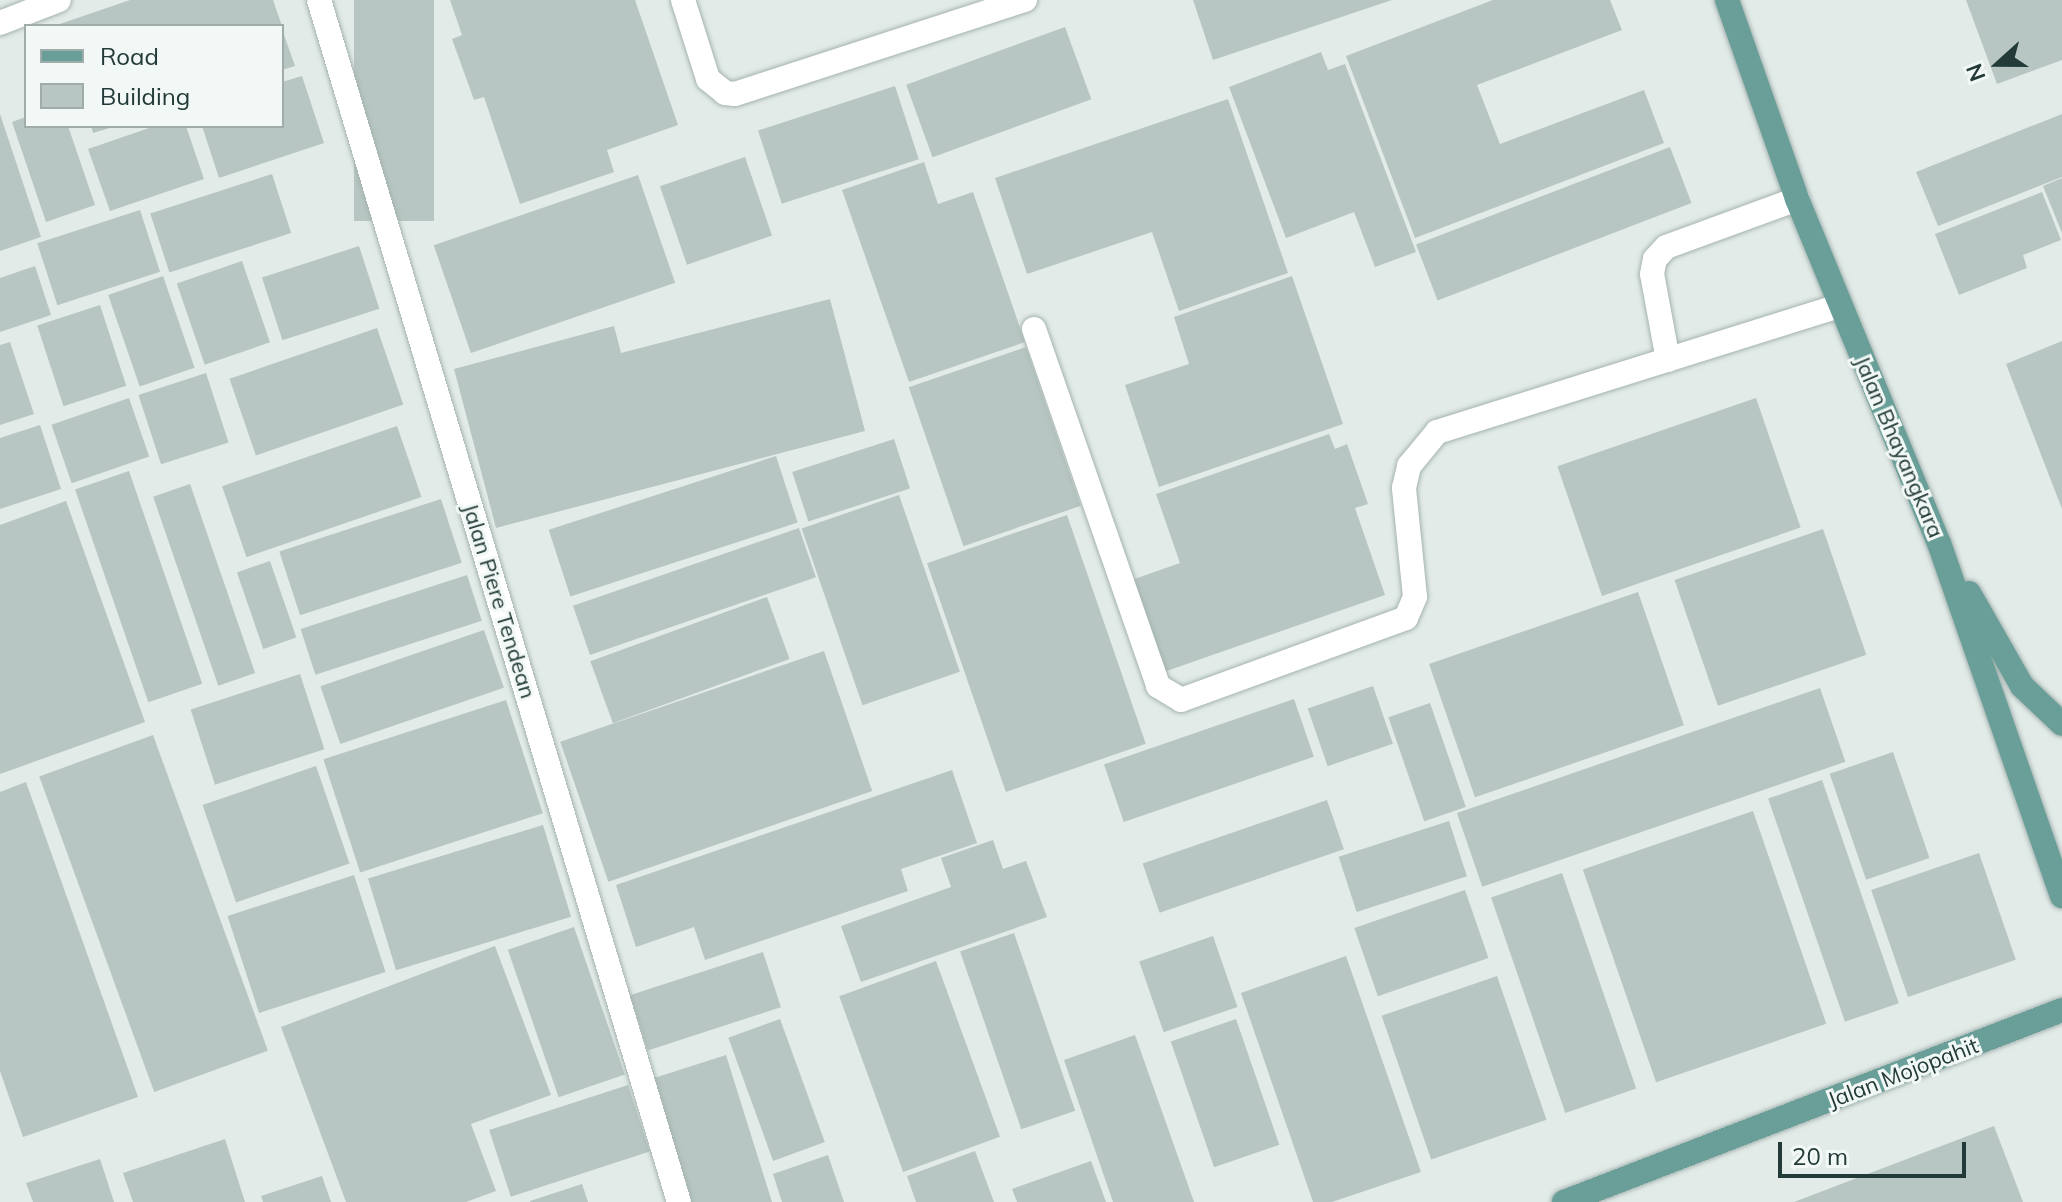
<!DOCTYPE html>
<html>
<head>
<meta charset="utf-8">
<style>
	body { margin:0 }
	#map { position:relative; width:2062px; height:1202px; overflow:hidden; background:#e2ebe8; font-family:Mulish,sans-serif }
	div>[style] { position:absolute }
	.building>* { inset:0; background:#b7c6c2; transform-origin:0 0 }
	.roads { filter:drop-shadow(0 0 2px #a5b3b0) drop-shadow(0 0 2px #a5b3b0) }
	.minor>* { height:24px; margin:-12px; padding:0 12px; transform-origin:12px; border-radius:12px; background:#fff }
	.major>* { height:24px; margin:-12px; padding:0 12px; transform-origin:12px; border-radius:12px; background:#699f98 }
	span { translate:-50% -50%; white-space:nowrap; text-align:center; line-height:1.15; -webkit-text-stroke:6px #f2f8f6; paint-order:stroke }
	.street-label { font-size:22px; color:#233b38 }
	.legend { position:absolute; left:24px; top:24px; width:260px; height:104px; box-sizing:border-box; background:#f2f8f6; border:2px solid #9facaa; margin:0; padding:10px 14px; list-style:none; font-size:24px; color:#233b38 }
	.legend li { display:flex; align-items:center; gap:16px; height:40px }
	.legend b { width:40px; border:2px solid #9facaa }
	.north { position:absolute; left:1958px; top:24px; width:80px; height:80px; -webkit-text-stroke:6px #f2f8f6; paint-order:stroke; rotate:249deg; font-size:22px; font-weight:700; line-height:32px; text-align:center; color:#233b38 }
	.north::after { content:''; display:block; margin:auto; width:28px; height:36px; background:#233b38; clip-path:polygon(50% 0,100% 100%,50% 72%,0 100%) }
	.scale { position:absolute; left:1778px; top:1142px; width:188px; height:36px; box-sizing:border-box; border:4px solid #233b38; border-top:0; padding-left:10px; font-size:24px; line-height:28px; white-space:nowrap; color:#233b38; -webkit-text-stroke:6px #f2f8f6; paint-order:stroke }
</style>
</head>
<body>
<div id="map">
	<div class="building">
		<i style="clip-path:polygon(130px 0,273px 0,282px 26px,54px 26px)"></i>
		<i style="left:354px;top:0;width:80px;height:221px"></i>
		<i style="clip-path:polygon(450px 0,635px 0,678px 125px,607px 150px,614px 172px,520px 204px,484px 97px,474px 100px,452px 39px,462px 35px)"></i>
		<i style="clip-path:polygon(1193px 0,1392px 0,1213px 60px)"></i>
		<i style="clip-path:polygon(1493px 0,1610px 0,1622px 30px,1477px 85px,1500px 144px,1644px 90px,1664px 143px,1415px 238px,1346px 56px)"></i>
		<i style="clip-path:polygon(1966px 0,2062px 0,2062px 60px,1997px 84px)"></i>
		<i style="left:1065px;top:27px;width:77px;height:169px;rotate:70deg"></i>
		<i style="clip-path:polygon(282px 29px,295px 66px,282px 70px)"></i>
		<i style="clip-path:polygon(1321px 52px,1328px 70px,1345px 64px,1416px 252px,1375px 267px,1354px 212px,1286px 238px,1229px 87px)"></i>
		<i style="clip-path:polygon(302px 76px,324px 143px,219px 178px,202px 126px,282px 126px,282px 82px)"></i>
		<i style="left:895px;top:86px;width:77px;height:144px;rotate:72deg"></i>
		<i style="clip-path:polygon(1228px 99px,1288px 273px,1179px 311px,1152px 232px,1027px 274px,995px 178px)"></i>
		<i style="clip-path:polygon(0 114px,41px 237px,0 251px)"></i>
		<i style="clip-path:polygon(2062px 114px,2062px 177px,1938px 226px,1916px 172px)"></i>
		<i style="clip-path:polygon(26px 117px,26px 126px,68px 126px,95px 205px,46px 222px,12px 122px)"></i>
		<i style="clip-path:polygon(91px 126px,113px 126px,113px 127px,93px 133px)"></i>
		<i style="clip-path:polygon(155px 126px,186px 126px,204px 179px,110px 211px,88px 149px)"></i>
		<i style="left:1670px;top:147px;width:60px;height:272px;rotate:69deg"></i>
		<i style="left:745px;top:157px;width:83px;height:90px;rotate:71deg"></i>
		<i style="clip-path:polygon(924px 162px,938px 204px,973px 192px,1025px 342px,909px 382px,842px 190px)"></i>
		<i style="left:272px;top:174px;width:62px;height:128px;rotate:72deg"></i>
		<i style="left:638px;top:175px;width:114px;height:216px;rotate:71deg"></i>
		<i style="clip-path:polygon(2062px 178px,2062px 233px,2043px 186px)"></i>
		<i style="clip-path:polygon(2042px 192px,2061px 240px,2023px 255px,2027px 268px,1959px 295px,1935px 234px)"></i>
		<i style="left:140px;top:210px;width:65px;height:108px;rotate:72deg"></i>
		<i style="left:359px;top:246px;width:66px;height:102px;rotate:72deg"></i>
		<i style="left:242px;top:261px;width:86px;height:69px;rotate:71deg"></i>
		<i style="clip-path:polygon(35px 266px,51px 315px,0 332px,0 278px)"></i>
		<i style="left:163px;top:276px;width:97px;height:58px;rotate:71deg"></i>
		<i style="clip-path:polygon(1292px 276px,1343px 424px,1159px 487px,1125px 385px,1189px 364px,1174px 317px)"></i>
		<i style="clip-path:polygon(830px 299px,865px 431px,496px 528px,454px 369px,614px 326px,621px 353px)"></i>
		<i style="left:100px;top:305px;width:85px;height:66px;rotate:72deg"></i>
		<i style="left:377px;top:328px;width:81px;height:156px;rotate:71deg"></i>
		<i style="clip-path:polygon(2062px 341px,2062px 509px,2006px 364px)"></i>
		<i style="clip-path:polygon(10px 342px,34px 414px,0 425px,0 345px)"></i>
		<i style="left:1026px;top:347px;width:168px;height:124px;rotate:71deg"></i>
		<i style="left:206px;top:373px;width:73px;height:71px;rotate:72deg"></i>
		<i style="left:129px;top:398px;width:62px;height:82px;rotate:71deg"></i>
		<i style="left:1756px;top:398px;width:137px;height:210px;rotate:71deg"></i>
		<i style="clip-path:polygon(40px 425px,61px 489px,0 509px,0 438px)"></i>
		<i style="left:397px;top:426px;width:75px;height:185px;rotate:71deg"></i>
		<i style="clip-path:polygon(1329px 434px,1335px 449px,1347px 444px,1368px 504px,1355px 508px,1385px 595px,1158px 674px,1126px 582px,1180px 563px,1156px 494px)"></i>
		<i style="left:894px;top:439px;width:52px;height:107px;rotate:72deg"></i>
		<i style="left:776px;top:456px;width:70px;height:239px;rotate:72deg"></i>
		<i style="left:129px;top:471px;width:225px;height:57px;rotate:71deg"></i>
		<i style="left:190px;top:484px;width:200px;height:39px;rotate:71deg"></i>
		<i style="left:899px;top:495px;width:187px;height:103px;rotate:71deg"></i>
		<i style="left:441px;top:499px;width:67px;height:170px;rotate:72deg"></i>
		<i style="clip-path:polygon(66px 501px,145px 722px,0 774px,0 525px)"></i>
		<i style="left:1067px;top:515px;width:242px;height:148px;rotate:71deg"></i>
		<i style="left:799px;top:528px;width:52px;height:239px;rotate:71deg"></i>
		<i style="left:1823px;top:529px;width:133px;height:157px;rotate:71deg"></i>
		<i style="left:270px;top:561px;width:81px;height:35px;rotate:71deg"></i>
		<i style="left:467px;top:575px;width:48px;height:175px;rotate:72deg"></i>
		<i style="left:1638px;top:592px;width:141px;height:221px;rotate:71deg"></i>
		<i style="left:767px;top:597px;width:66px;height:188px;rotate:70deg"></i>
		<i style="left:484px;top:630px;width:61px;height:173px;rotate:71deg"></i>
		<i style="left:824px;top:651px;width:148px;height:279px;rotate:71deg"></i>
		<i style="left:300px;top:674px;width:79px;height:115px;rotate:72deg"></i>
		<i style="left:1373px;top:686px;width:61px;height:69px;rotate:71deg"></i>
		<i style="left:1820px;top:688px;width:78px;height:384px;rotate:71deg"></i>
		<i style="left:1294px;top:699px;width:61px;height:201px;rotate:71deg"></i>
		<i style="left:506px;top:700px;width:119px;height:192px;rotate:72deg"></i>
		<i style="left:1430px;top:703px;width:110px;height:44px;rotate:71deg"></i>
		<i style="left:153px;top:735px;width:336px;height:121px;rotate:70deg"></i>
		<i style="left:1893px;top:752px;width:112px;height:67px;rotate:71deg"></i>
		<i style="left:316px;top:766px;width:103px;height:120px;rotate:71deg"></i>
		<i style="clip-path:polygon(952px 770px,977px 843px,901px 869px,908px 891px,705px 960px,694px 927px,636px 947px,616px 885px)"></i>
		<i style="left:1822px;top:780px;width:236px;height:57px;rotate:71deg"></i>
		<i style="clip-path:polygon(26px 782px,138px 1097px,23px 1137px,0 1071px,0 792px)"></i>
		<i style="left:1327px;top:800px;width:52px;height:195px;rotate:71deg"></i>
		<i style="left:1753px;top:811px;width:225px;height:180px;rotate:71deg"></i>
		<i style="left:1449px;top:821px;width:58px;height:116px;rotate:72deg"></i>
		<i style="left:543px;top:825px;width:96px;height:183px;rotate:73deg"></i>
		<i style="clip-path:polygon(993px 840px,1003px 869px,1026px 861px,1047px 917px,861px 982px,841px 926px,951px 887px,941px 858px)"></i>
		<i style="left:1979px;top:853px;width:113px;height:114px;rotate:71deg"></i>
		<i style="left:1562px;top:873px;width:228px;height:75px;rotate:71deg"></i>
		<i style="left:354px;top:875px;width:102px;height:133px;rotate:72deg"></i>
		<i style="left:1465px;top:890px;width:72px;height:117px;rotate:71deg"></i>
		<i style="left:574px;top:927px;width:156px;height:70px;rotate:71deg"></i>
		<i style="left:1014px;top:933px;width:188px;height:57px;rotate:71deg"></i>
		<i style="left:1213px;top:936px;width:75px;height:78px;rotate:71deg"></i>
		<i style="clip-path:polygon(495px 946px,551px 1095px,471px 1124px,496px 1191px,466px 1202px,346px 1202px,281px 1027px)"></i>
		<i style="left:763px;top:952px;width:58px;height:140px;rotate:72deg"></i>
		<i style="clip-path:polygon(1346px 956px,1421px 1172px,1332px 1202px,1313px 1202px,1241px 993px)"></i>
		<i style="left:936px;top:961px;width:187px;height:103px;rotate:70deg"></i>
		<i style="left:1497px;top:976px;width:152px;height:122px;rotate:71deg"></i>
		<i style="left:780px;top:1019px;width:131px;height:55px;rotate:70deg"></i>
		<i style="left:1236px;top:1019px;width:133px;height:69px;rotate:71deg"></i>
		<i style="clip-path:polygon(1135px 1035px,1194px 1202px,1113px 1202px,1064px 1060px)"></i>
		<i style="clip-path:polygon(726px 1055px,772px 1202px,690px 1202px,651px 1079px)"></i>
		<i style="left:628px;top:1085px;width:70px;height:146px;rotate:72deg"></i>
		<i style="clip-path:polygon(1994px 1126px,2023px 1202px,1794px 1202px,1849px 1181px)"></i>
		<i style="clip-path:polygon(225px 1139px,245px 1202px,133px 1202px,123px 1173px)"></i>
		<i style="clip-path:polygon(975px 1151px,994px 1202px,916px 1202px,907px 1176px)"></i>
		<i style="clip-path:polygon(828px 1155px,844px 1202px,782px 1202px,773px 1174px)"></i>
		<i style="clip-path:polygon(100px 1159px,114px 1202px,33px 1202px,26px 1183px)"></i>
		<i style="clip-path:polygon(1091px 1161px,1106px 1202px,1017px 1202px,1012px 1189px)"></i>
		<i style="clip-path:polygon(322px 1176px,331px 1202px,263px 1202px,261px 1196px)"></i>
		<i style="clip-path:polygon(582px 1184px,588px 1202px,530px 1202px,530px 1201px)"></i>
	</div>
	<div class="roads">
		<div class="minor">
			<i style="left:319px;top:0;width:1255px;rotate:73.33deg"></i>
			<i style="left:683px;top:0;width:83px;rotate:72.4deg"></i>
			<i style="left:708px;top:79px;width:22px;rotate:39deg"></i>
			<i style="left:725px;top:93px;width:10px;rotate:6deg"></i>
			<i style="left:735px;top:94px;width:305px;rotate:-18deg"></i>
			<i style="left:0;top:23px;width:63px;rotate:-21.3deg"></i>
			<i style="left:1034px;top:329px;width:378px;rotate:70.8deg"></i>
			<i style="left:1158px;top:686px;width:27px;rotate:31deg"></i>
			<i style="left:1181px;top:700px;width:239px;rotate:-20deg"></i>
			<i style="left:1406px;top:618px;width:23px;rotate:-67deg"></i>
			<i style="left:1415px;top:597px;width:110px;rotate:-95.8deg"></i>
			<i style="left:1404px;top:488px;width:23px;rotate:-77deg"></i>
			<i style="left:1409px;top:466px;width:44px;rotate:-50.5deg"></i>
			<i style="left:1437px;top:432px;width:422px;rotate:-17.4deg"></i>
			<i style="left:1668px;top:360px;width:87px;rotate:-100.5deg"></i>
			<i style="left:1652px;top:274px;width:15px;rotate:-79deg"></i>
			<i style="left:1655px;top:259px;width:16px;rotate:-47deg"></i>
			<i style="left:1666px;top:247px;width:140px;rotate:-20.1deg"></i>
		</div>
		<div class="major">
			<i style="left:1727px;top:0;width:211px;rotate:70.6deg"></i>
			<i style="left:1797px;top:199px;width:372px;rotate:67.6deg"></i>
			<i style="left:1939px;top:543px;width:374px;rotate:70.8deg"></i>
			<i style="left:1969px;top:593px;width:107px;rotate:60.3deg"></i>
			<i style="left:2022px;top:686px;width:55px;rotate:43.5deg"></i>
			<i style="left:1564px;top:1202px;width:534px;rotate:-21.08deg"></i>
		</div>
	</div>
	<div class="street-label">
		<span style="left:1899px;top:447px;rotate:67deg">Jalan Bhayangkara</span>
		<span style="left:499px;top:601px;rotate:73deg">Jalan Piere Tendean</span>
		<span style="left:1903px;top:1073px;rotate:-21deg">Jalan Mojopahit</span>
	</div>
	<ul class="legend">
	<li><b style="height:10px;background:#699f98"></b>Road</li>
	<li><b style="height:22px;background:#b7c6c2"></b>Building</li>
	</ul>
	<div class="north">N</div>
	<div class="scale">20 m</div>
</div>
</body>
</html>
